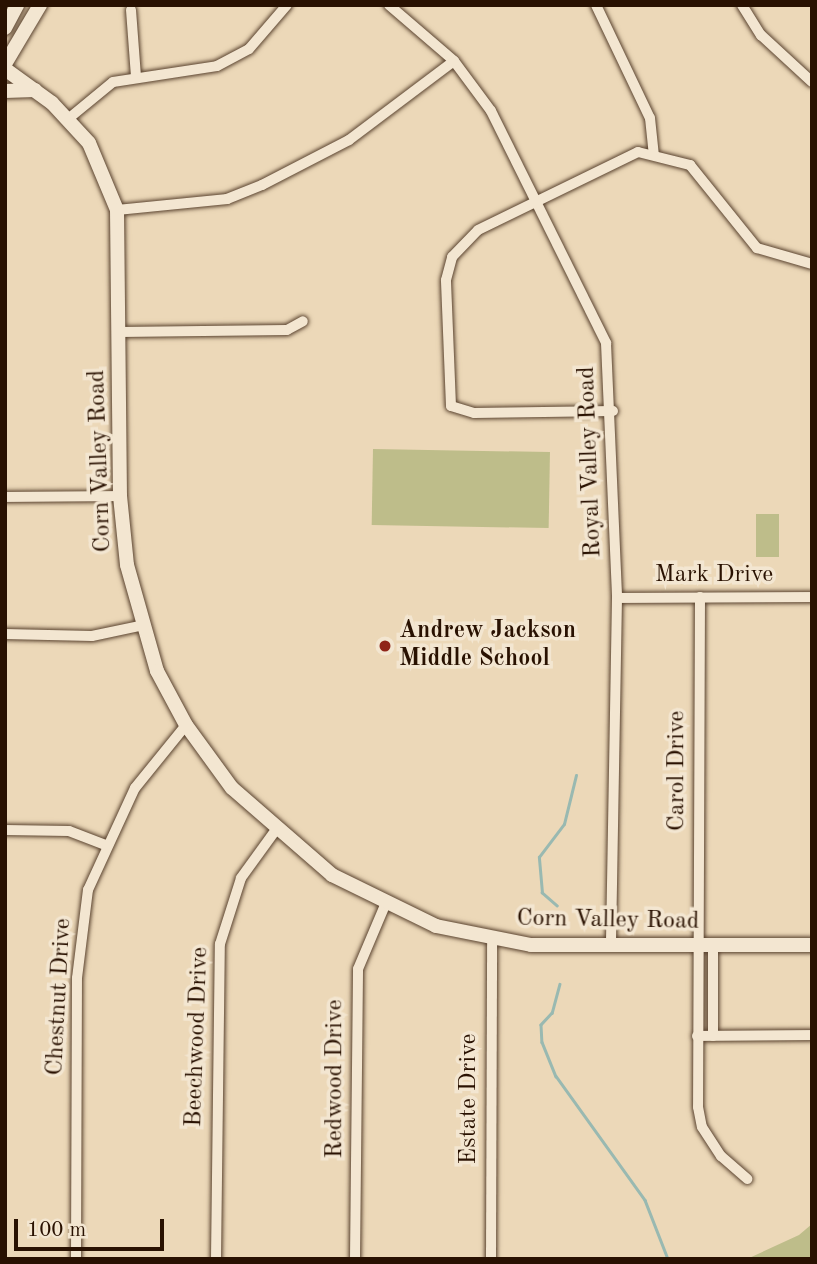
<!DOCTYPE html>
<html>
<head>
<meta charset="utf-8">
<style>
	body { margin:0 }
	#map { position:relative; width:817px; height:1264px; overflow:hidden; background:#ecd8b8; font-family:"Old Standard TT",serif }
	div>[style] { position:absolute }
	.green>* { inset:0; background:#bebd8a; transform-origin:0 0 }
	.stream>* { height:2.5px; margin:-1.25px; padding:0 1.25px; transform-origin:1.25px; border-radius:1.25px; background:#99b9b1 }
	.roads { filter:drop-shadow(0 0 2px #5a432f) drop-shadow(0 0 2px #5a432f) }
	.minor>* { height:10px; margin:-5px; padding:0 5px; transform-origin:5px; border-radius:5px; background:#f3e6d1 }
	.secondary>* { height:14px; margin:-7px; padding:0 7px; transform-origin:7px; border-radius:7px; background:#f3e6d1 }
	.dots>* { width:19px; height:19px; translate:-50% -50%; box-sizing:border-box; border:4px solid #f3e6d1; border-radius:50% }
	span { translate:-50% -50%; white-space:nowrap; text-align:center; line-height:1.15; -webkit-text-stroke:7px #f3e6d1; paint-order:stroke }
	.street-label { font-size:24px; color:#291101 }
	.poi-label { font-size:24px; color:#291101; font-weight:700 }
	.left { translate:0 -50%; text-align:left }
	.frame { position:absolute; inset:0; border:7px solid #291101; pointer-events:none }
	.scale { position:absolute; left:14px; top:1219px; width:150px; height:32px; box-sizing:border-box; border:4px solid #291101; border-top:0; padding-left:9px; font-size:21px; line-height:24px; white-space:nowrap; color:#291101; -webkit-text-stroke:5px #f3e6d1; paint-order:stroke }
</style>
</head>
<body>
<div id="map">
	<div class="green">
		<i style="left:373px;top:449px;width:177px;height:76px;rotate:1deg"></i>
		<i style="left:756px;top:514px;width:23px;height:43px"></i>
		<i style="clip-path:polygon(812px 1224px,812px 1259px,747px 1259px,799px 1235px)"></i>
	</div>
	<div class="stream">
		<i style="left:557px;top:906px;width:20px;rotate:-139deg"></i>
		<i style="left:542px;top:893px;width:36px;rotate:-95deg"></i>
		<i style="left:539px;top:857px;width:41px;rotate:-52.9deg"></i>
		<i style="left:564px;top:824px;width:50px;rotate:-76.2deg"></i>
		<i style="left:560px;top:984px;width:30px;rotate:105deg"></i>
		<i style="left:552px;top:1013px;width:16px;rotate:133deg"></i>
		<i style="left:541px;top:1025px;width:17px;rotate:87deg"></i>
		<i style="left:542px;top:1042px;width:37px;rotate:68deg"></i>
		<i style="left:556px;top:1076px;width:153px;rotate:54.3deg"></i>
		<i style="left:645px;top:1200px;width:63px;rotate:68.7deg"></i>
	</div>
	<div class="roads">
		<div class="minor">
			<i style="left:389px;top:5px;width:86px;rotate:40.7deg"></i>
			<i style="left:454px;top:61px;width:62px;rotate:53.5deg"></i>
			<i style="left:491px;top:111px;width:259px;rotate:63.6deg"></i>
			<i style="left:606px;top:343px;width:255px;rotate:87.5deg"></i>
			<i style="left:617px;top:598px;width:346px;rotate:91deg"></i>
			<i style="left:596px;top:5px;width:125px;rotate:64.5deg"></i>
			<i style="left:650px;top:118px;width:37px;rotate:84deg"></i>
			<i style="left:742px;top:5px;width:36px;rotate:58deg"></i>
			<i style="left:761px;top:35px;width:69px;rotate:42.7deg"></i>
			<i style="left:131px;top:10px;width:67px;rotate:85.7deg"></i>
			<i style="left:68px;top:119px;width:58px;rotate:-39.4deg"></i>
			<i style="left:113px;top:82px;width:105px;rotate:-8.7deg"></i>
			<i style="left:217px;top:66px;width:36px;rotate:-28deg"></i>
			<i style="left:249px;top:49px;width:58px;rotate:-49.2deg"></i>
			<i style="left:117px;top:210px;width:111px;rotate:-5.7deg"></i>
			<i style="left:227px;top:199px;width:38px;rotate:-22deg"></i>
			<i style="left:262px;top:185px;width:98px;rotate:-27.3deg"></i>
			<i style="left:349px;top:140px;width:131px;rotate:-37deg"></i>
			<i style="left:120px;top:332px;width:167px;rotate:-0.7deg"></i>
			<i style="left:287px;top:330px;width:18px;rotate:-29deg"></i>
			<i style="left:613px;top:411px;width:139px;rotate:179.2deg"></i>
			<i style="left:474px;top:413px;width:24px;rotate:-163deg"></i>
			<i style="left:451px;top:406px;width:126px;rotate:-92.3deg"></i>
			<i style="left:446px;top:280px;width:24px;rotate:-75deg"></i>
			<i style="left:452px;top:257px;width:37px;rotate:-46deg"></i>
			<i style="left:478px;top:230px;width:178px;rotate:-26deg"></i>
			<i style="left:638px;top:152px;width:54px;rotate:14deg"></i>
			<i style="left:690px;top:165px;width:107px;rotate:51.1deg"></i>
			<i style="left:757px;top:248px;width:57px;rotate:16.2deg"></i>
			<i style="left:5px;top:497px;width:115px;rotate:-0.5deg"></i>
			<i style="left:700px;top:597px;width:510px;rotate:90.22deg"></i>
			<i style="left:698px;top:1107px;width:20px;rotate:79deg"></i>
			<i style="left:702px;top:1127px;width:35px;rotate:57deg"></i>
			<i style="left:721px;top:1156px;width:35px;rotate:41deg"></i>
			<i style="left:617px;top:598px;width:195px;rotate:-0.3deg"></i>
			<i style="left:5px;top:634px;width:87px;rotate:1.3deg"></i>
			<i style="left:92px;top:636px;width:49px;rotate:-11.8deg"></i>
			<i style="left:5px;top:830px;width:64px;rotate:0.9deg"></i>
			<i style="left:69px;top:831px;width:39px;rotate:21deg"></i>
			<i style="left:697px;top:1036px;width:115px;rotate:-0.5deg"></i>
			<i style="left:713px;top:1036px;width:91px;rotate:-90deg"></i>
			<i style="left:76px;top:1259px;width:281px;rotate:-89.8deg"></i>
			<i style="left:77px;top:978px;width:89px;rotate:-82.9deg"></i>
			<i style="left:88px;top:890px;width:112px;rotate:-65.3deg"></i>
			<i style="left:135px;top:788px;width:81px;rotate:-51deg"></i>
			<i style="left:216px;top:1259px;width:315px;rotate:-89.3deg"></i>
			<i style="left:220px;top:944px;width:69px;rotate:-72.3deg"></i>
			<i style="left:241px;top:878px;width:58px;rotate:-54.1deg"></i>
			<i style="left:355px;top:1259px;width:290px;rotate:-89.4deg"></i>
			<i style="left:358px;top:969px;width:69px;rotate:-67.1deg"></i>
			<i style="left:491px;top:1259px;width:319px;rotate:-89.8deg"></i>
		</div>
		<div class="secondary">
			<i style="left:5px;top:28px;width:26px;rotate:-62deg"></i>
			<i style="left:5px;top:64px;width:69px;rotate:-59.3deg"></i>
			<i style="left:5px;top:69px;width:58px;rotate:35.9deg"></i>
			<i style="left:52px;top:103px;width:54px;rotate:47.2deg"></i>
			<i style="left:89px;top:143px;width:73px;rotate:67.3deg"></i>
			<i style="left:117px;top:210px;width:286px;rotate:89.4deg"></i>
			<i style="left:120px;top:496px;width:69px;rotate:84.2deg"></i>
			<i style="left:127px;top:565px;width:110px;rotate:74.2deg"></i>
			<i style="left:157px;top:671px;width:61px;rotate:61.8deg"></i>
			<i style="left:186px;top:725px;width:78px;rotate:53.9deg"></i>
			<i style="left:232px;top:788px;width:133px;rotate:41deg"></i>
			<i style="left:332px;top:875px;width:116px;rotate:26.1deg"></i>
			<i style="left:436px;top:926px;width:97px;rotate:11.3deg"></i>
			<i style="left:531px;top:945px;width:281px"></i>
			<i style="left:5px;top:91px;width:30px;rotate:-2deg"></i>
		</div>
	</div>
	<div class="dots">
		<i style="left:385px;top:646px;background:#8f2418"></i>
	</div>
	<div class="street-label">
		<span style="left:101px;top:461px;rotate:-92deg">Corn Valley Road</span>
		<span style="left:591px;top:462px;rotate:-92deg">Royal Valley Road</span>
		<span style="left:714px;top:576px">Mark Drive</span>
		<span style="left:678px;top:771px;rotate:-90deg">Carol Drive</span>
		<span style="left:608px;top:921px;rotate:1deg">Corn Valley Road</span>
		<span style="left:60px;top:997px;rotate:-87deg">Chestnut Drive</span>
		<span style="left:198px;top:1037px;rotate:-88deg">Beechwood Drive</span>
		<span style="left:336px;top:1079px;rotate:-90deg">Redwood Drive</span>
		<span style="left:470px;top:1099px;rotate:-90deg">Estate Drive</span>
	</div>
	<div class="poi-label">
		<span class="left" style="left:399px;top:646px">Andrew Jackson<br>Middle School</span>
	</div>
	<div class="frame"></div>
	<div class="scale">100 m</div>
</div>
</body>
</html>
